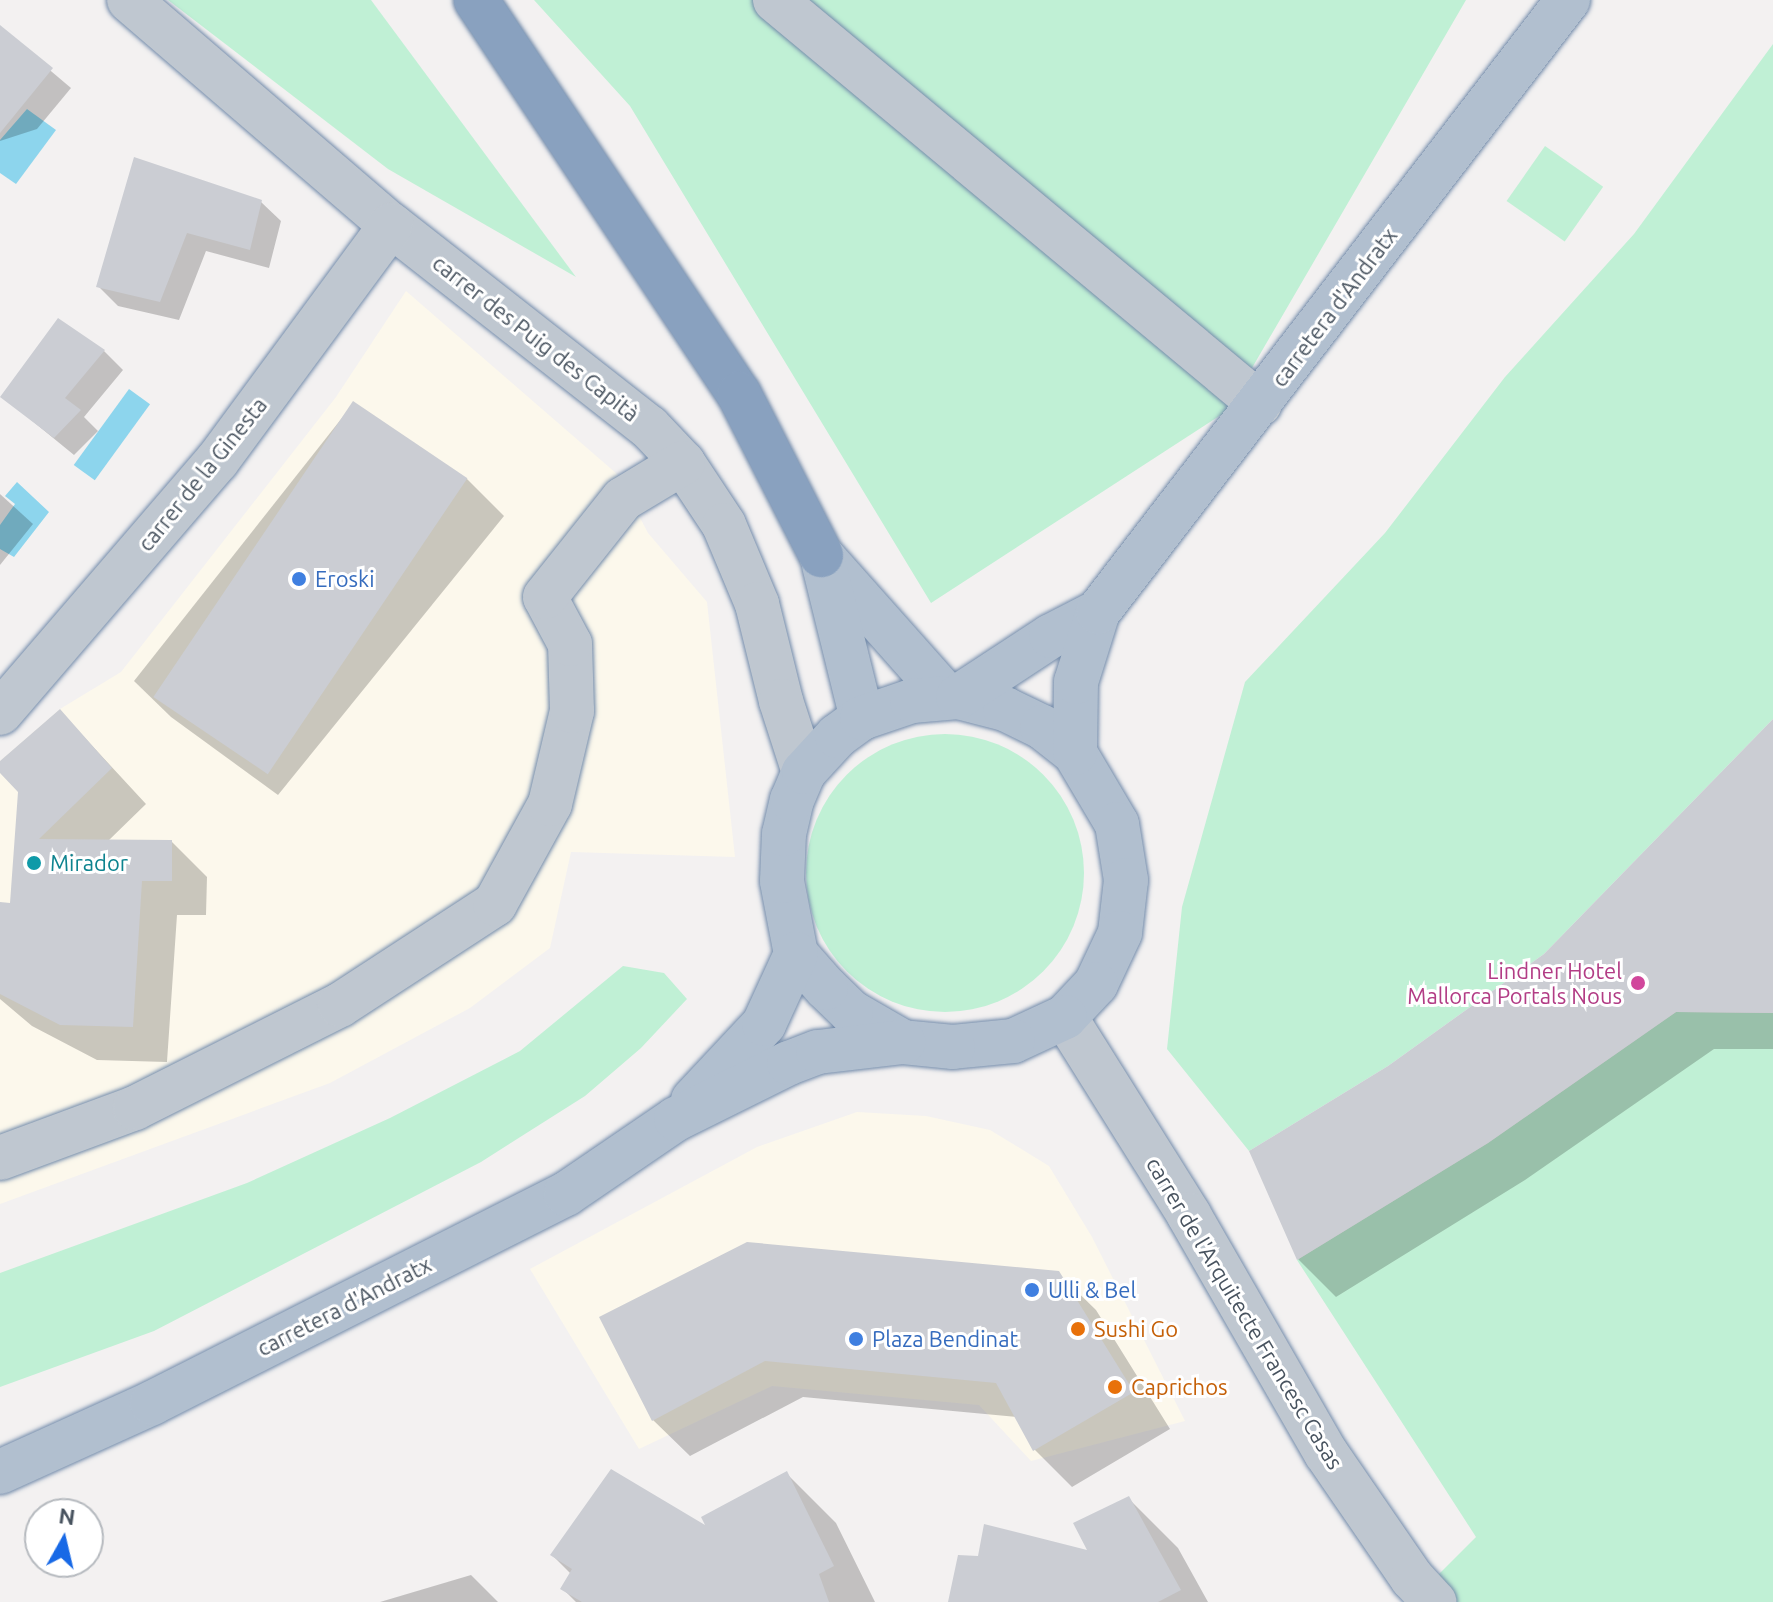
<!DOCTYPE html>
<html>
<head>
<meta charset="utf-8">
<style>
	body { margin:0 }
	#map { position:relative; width:1773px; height:1602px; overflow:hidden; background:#f3f1f1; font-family:Ubuntu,sans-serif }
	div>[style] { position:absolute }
	.commercial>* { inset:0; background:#fcf8ec }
	.green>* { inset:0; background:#c0f0d5; transform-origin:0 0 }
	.round { border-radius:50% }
	.water>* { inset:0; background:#8dd5ed; transform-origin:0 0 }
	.shadow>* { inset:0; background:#0003 }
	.building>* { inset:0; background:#cbcdd3; transform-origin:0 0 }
	.roads { filter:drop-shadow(0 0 2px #748cab) drop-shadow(0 0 2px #748cab) }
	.minor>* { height:44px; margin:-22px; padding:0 22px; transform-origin:22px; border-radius:22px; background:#bfc7d0 }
	.major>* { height:44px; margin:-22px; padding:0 22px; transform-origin:22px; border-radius:22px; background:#b1bfcf }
	.highway>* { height:44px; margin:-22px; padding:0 22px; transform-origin:22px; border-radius:22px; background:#89a1bf }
	.dots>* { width:22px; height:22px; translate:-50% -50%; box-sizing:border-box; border:4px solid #fff; border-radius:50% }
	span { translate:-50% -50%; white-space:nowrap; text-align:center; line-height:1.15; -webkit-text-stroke:6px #fff; paint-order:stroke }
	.street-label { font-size:22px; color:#48535f }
	.shop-label { font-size:22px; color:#366cbe }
	.left { translate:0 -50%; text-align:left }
	.culture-label { font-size:22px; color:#0d838f }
	.hotel-label { font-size:22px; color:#b23c85 }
	.right { translate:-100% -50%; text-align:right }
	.food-label { font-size:22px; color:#c56008 }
	.north { position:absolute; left:24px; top:1498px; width:80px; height:80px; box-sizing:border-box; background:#fff; border:2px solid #b6babf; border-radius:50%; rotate:8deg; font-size:22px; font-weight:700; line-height:32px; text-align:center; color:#48535f }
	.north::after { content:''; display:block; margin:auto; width:28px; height:36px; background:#1869e6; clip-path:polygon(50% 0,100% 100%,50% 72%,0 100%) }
</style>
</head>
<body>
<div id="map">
	<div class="commercial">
		<i style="clip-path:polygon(406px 291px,617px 474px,648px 533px,707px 602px,735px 857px,571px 852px,550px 948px,470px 1008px,330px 1083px,0 1204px,0 761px,60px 709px,121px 672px,336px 397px)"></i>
		<i style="clip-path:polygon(857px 1112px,926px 1116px,990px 1130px,1049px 1166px,1092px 1237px,1185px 1421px,1031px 1461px,979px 1405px,772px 1386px,639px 1449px,530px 1269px,757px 1147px)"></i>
	</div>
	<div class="green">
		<i style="clip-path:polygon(168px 0,371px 0,576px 277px,388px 169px)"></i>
		<i style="clip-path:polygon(534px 0,1466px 0,1227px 411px,931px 603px,630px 106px)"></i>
		<i style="clip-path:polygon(1773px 44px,1773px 719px,1544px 954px,1388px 1066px,1249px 1151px,1167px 1049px,1182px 907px,1245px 682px,1385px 533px,1505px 377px,1634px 234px)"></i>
		<i style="left:1545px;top:146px;width:71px;height:67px;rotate:35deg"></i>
		<i class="round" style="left:806px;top:734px;width:278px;height:278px"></i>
		<i style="clip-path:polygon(623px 966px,664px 973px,687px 999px,641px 1048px,585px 1096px,481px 1162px,154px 1331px,0 1387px,0 1273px,247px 1183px,390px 1118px,520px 1051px)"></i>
		<i style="clip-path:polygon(1676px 1012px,1773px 1013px,1773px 1602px,1411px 1602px,1476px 1537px,1297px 1260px,1488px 1143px)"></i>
	</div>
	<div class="water">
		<i style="clip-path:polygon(27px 109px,56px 130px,16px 184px,0 173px,0 140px)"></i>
		<i style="left:129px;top:389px;width:26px;height:94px;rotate:36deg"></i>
		<i style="clip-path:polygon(17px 482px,49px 512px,14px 557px,0 549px,0 525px,15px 504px,5px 496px)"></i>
	</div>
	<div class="shadow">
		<i style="clip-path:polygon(0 28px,71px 88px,37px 129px,0 141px)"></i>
		<i style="clip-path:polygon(136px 160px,261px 202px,281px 221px,269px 268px,206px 251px,179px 320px,118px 306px,98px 286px)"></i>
		<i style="clip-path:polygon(58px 320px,104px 351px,123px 370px,84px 417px,98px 431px,74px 455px,3px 397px)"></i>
		<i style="clip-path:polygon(353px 404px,467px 479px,504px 516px,278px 795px,171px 717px,134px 681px)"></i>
		<i style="clip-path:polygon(0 494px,33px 524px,0 565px)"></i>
		<i style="clip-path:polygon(60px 711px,146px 804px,107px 842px,172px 842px,207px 877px,206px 915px,177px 915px,167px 1062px,97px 1060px,32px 1026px,0 999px,0 904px,11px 905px,20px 791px,0 770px,0 763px)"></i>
		<i style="clip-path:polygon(1773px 722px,1773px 1049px,1714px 1049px,1525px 1180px,1336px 1297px,1298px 1259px,1251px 1152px,1389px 1068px,1545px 955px)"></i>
		<i style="clip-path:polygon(1058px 1273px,1096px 1310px,1170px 1429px,1072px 1487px,1035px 1450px,1017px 1417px,803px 1397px,690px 1456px,653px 1420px,601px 1318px)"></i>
		<i style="clip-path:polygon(786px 1473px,836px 1523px,875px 1602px,576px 1602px,563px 1589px,571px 1574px,552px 1555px,710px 1530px)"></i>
		<i style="clip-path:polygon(1128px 1498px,1178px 1548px,1208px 1602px,950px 1602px,979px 1558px,1091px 1553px)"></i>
		<i style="clip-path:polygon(471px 1575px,498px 1602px,380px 1602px)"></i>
	</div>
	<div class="building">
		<i style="clip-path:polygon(0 25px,53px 68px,0 133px)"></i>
		<i style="clip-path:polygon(134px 157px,262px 200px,250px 250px,187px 233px,160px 302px,96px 287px)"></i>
		<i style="clip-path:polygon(58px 318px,105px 350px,65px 398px,81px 410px,54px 438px,0 397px)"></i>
		<i style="left:353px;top:401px;width:138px;height:357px;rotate:34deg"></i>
		<i style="clip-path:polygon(60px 709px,112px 768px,39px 839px,172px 840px,172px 881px,142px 881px,133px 1027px,60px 1025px,0 994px,0 902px,10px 903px,18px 792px,0 773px,0 761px)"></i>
		<i style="clip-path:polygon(1773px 719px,1773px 1013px,1676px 1012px,1488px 1143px,1297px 1260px,1249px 1151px,1388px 1066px,1544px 954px)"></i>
		<i style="clip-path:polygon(747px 1242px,1059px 1271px,1134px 1392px,1033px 1451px,996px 1383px,765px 1361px,652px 1421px,599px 1317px)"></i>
		<i style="clip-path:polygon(611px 1469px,705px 1525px,701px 1517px,787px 1471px,834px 1566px,819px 1574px,829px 1602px,582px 1602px,560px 1589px,572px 1569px,550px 1555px)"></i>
		<i style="clip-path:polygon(1129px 1496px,1181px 1590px,1158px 1602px,948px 1602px,958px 1555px,978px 1556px,984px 1524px,1087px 1550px,1073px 1523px)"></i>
	</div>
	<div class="roads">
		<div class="minor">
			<i style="left:129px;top:0;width:345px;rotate:40.7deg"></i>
			<i style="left:391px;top:225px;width:328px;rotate:38.1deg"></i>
			<i style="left:649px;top:427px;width:50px;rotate:46.6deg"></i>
			<i style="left:683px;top:463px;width:74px;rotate:56.5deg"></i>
			<i style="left:724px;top:525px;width:86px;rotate:67.3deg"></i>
			<i style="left:757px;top:604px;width:100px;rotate:76.1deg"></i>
			<i style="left:781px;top:701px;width:75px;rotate:72.1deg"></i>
			<i style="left:775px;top:0;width:631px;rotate:39.79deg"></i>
			<i style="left:0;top:713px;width:333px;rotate:-49.3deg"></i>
			<i style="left:217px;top:461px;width:293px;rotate:-53.6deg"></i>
			<i style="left:1065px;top:1017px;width:234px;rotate:57.9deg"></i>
			<i style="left:1189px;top:1215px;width:275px;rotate:60.1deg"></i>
			<i style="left:1326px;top:1453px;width:152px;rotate:55.5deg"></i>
			<i style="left:1412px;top:1578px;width:33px;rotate:47deg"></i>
			<i style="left:0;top:1158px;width:144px;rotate:-20.3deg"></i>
			<i style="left:135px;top:1108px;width:229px;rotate:-26.7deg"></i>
			<i style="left:340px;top:1005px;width:185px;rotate:-33.1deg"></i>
			<i style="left:495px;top:904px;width:114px;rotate:-61.2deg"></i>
			<i style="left:550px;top:804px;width:96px;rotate:-76.7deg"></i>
			<i style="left:572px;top:711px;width:67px;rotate:-91.7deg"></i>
			<i style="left:570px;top:644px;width:53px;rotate:-118deg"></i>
			<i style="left:545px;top:597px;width:125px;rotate:-51.5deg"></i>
			<i style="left:623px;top:499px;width:70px;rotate:-31deg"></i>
		</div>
		<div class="major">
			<i style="left:821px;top:555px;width:190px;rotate:48.4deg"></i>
			<i style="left:824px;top:565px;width:158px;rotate:76.1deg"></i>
			<i style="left:958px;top:697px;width:49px;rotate:14.3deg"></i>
			<i style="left:1005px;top:709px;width:41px;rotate:25.9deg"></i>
			<i style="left:1042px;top:727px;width:42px;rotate:38.2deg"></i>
			<i style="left:1075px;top:753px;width:82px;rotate:59.4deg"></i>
			<i style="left:1117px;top:824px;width:57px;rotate:80.9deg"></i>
			<i style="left:1126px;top:880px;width:53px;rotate:96.5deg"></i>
			<i style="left:1120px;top:933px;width:56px;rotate:115.2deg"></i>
			<i style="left:1096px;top:984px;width:45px;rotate:133.2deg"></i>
			<i style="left:1065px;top:1017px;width:57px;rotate:155.2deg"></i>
			<i style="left:1013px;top:1041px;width:60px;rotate:174.3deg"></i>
			<i style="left:953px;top:1047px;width:50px;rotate:-174.3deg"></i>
			<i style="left:903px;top:1042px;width:60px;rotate:-150deg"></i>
			<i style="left:851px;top:1012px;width:35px;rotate:-136deg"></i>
			<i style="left:826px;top:988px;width:45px;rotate:-131.4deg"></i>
			<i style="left:796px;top:954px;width:74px;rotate:-100.9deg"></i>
			<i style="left:782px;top:881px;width:47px;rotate:-87.6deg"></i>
			<i style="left:784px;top:834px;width:35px;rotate:-77deg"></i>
			<i style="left:792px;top:800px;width:30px;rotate:-67deg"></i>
			<i style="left:804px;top:772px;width:49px;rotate:-47.5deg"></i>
			<i style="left:837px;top:736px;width:31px;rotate:-36deg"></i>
			<i style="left:862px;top:718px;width:53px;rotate:-18.8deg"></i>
			<i style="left:912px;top:701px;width:46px;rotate:-5deg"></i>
			<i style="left:958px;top:697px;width:111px;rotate:-33.3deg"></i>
			<i style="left:1051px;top:636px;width:53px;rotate:-27.1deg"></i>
			<i style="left:1075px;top:753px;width:71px;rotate:-89.2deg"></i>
			<i style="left:1076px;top:682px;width:73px;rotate:-72.6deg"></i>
			<i style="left:1098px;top:612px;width:772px;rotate:-52.48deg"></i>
			<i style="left:693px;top:1100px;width:104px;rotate:-46.9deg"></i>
			<i style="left:764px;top:1024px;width:77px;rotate:-65.4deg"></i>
			<i style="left:0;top:1472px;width:167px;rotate:-24.4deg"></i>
			<i style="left:152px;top:1403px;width:464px;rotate:-26.8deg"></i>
			<i style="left:566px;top:1194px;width:133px;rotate:-34.3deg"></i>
			<i style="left:676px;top:1119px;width:126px;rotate:-26.4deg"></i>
			<i style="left:789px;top:1063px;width:31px;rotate:-21deg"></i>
			<i style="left:818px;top:1052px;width:86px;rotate:-6.7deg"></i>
		</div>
		<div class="highway">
			<i style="left:476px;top:0;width:474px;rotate:56.3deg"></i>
			<i style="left:739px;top:394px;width:181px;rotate:63deg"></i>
		</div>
	</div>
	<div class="dots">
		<i style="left:299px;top:579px;background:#3f7fe0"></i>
		<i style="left:34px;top:863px;background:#0f9aa8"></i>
		<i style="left:1638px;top:983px;background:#d1479c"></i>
		<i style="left:1032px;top:1290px;background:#3f7fe0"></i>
		<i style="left:1078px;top:1329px;background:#e8710a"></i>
		<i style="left:856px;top:1339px;background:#3f7fe0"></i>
		<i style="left:1115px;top:1387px;background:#e8710a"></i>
	</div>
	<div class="street-label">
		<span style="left:1334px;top:307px;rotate:-53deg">carretera d'Andratx</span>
		<span style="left:536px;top:338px;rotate:38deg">carrer des Puig des Capità</span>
		<span style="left:202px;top:474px;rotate:-51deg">carrer de la Ginesta</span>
		<span style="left:344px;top:1306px;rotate:-27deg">carretera d'Andratx</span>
		<span style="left:1245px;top:1313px;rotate:59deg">carrer de l'Arquitecte Francesc Casas</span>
	</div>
	<div class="shop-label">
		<span class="left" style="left:315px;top:579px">Eroski</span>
		<span class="left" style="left:1048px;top:1290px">Ulli &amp; Bel</span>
		<span class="left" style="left:872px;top:1339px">Plaza Bendinat</span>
	</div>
	<div class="culture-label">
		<span class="left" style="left:50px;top:863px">Mirador</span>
	</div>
	<div class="hotel-label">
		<span class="right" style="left:1622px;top:983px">Lindner Hotel<br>Mallorca Portals Nous</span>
	</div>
	<div class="food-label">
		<span class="left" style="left:1094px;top:1329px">Sushi Go</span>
		<span class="left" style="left:1131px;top:1387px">Caprichos</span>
	</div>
	<div class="north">N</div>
</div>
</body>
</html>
